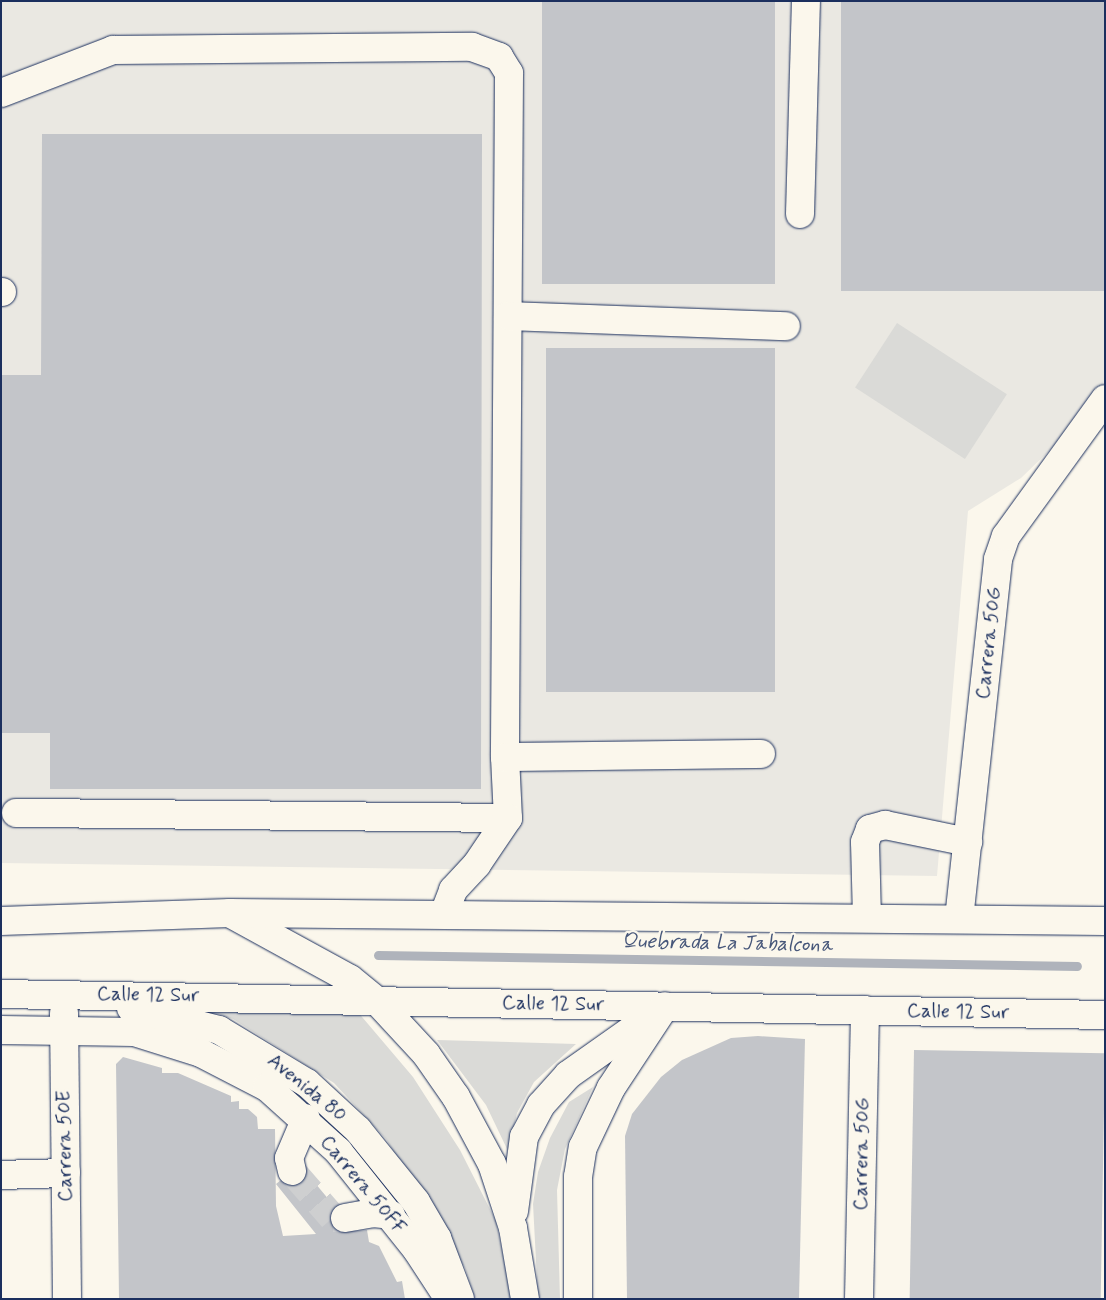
<!DOCTYPE html>
<html>
<head>
<meta charset="utf-8">
<style>
	body { margin:0 }
	#map { position:relative; width:1106px; height:1300px; overflow:hidden; background:#fbf7ec; font-family:Mynerve,sans-serif }
	div>[style] { position:absolute }
	.built>* { inset:0; background:#eae8e2 }
	.green>* { inset:0; background:#dadad7; transform-origin:0 0 }
	.stream>* { height:9px; margin:-4.5px; padding:0 4.5px; transform-origin:4.5px; border-radius:4.5px; background:#afb3bb }
	.building>* { inset:0; background:#c3c5c9; transform-origin:0 0 }
	.minor-tunnel>* { height:28px; margin-top:-14px; transform-origin:0; background:repeating-linear-gradient(90deg,#cecfd0 0 28px,transparent 0 42px) }
	.roads { filter:drop-shadow(0 0 1px #1b2f5e) drop-shadow(0 0 1px #1b2f5e) }
	.minor>* { height:28px; margin:-14px; padding:0 14px; transform-origin:14px; border-radius:14px; background:#fbf7ec }
	.major>* { height:28px; margin:-14px; padding:0 14px; transform-origin:14px; border-radius:14px; background:#fbf7ec }
	span { translate:-50% -50%; white-space:nowrap; text-align:center; line-height:1.15; -webkit-text-stroke:4.5px #fbf7ec; paint-order:stroke }
	.street-label { font-size:20px; color:#1b2f5e }
	.water-label { font-size:21px; color:#47577a; font-style:italic }
	.frame { position:absolute; inset:0; border:2px solid #1b2f5e; pointer-events:none }
</style>
</head>
<body>
<div id="map">
	<div class="built">
		<i style="clip-path:polygon(1px 1px,1105px 1px,1105px 380px,1078px 423px,1021px 478px,968px 511px,937px 876px,1px 863px)"></i>
	</div>
	<div class="green">
		<i style="left:897px;top:323px;width:131px;height:77px;rotate:33deg"></i>
		<i style="clip-path:polygon(187px 1003px,357px 1011px,413px 1077px,460px 1150px,496px 1221px,512px 1299px,475px 1299px,465px 1268px,386px 1139px,334px 1083px,233px 1019px)"></i>
		<i style="clip-path:polygon(437px 1040px,576px 1044px,534px 1082px,517px 1113px,508px 1151px,486px 1105px)"></i>
		<i style="clip-path:polygon(593px 1087px,565px 1149px,557px 1190px,560px 1299px,538px 1299px,533px 1204px,538px 1172px,550px 1138px,569px 1102px)"></i>
	</div>
	<div class="stream">
		<i style="left:378px;top:955px;width:699px;rotate:0.9deg"></i>
	</div>
	<div class="building">
		<i style="left:542px;top:1px;width:233px;height:283px"></i>
		<i style="left:841px;top:1px;width:264px;height:290px"></i>
		<i style="clip-path:polygon(42px 134px,482px 134px,481px 789px,50px 789px,50px 733px,1px 733px,1px 375px,41px 375px)"></i>
		<i style="left:546px;top:348px;width:229px;height:344px"></i>
		<i style="clip-path:polygon(758px 1036px,805px 1039px,799px 1299px,627px 1299px,625px 1136px,632px 1114px,661px 1077px,682px 1060px,731px 1038px)"></i>
		<i style="left:914px;top:1050px;width:191px;height:249px;rotate:1deg"></i>
		<i style="clip-path:polygon(123px 1057px,162px 1068px,162px 1073px,178px 1073px,231px 1096px,231px 1102px,239px 1101px,239px 1109px,248px 1109px,257px 1117px,258px 1129px,275px 1129px,276px 1206px,283px 1236px,316px 1234px,276px 1184px,300px 1165px,355px 1231px,367px 1230px,369px 1242px,379px 1246px,397px 1282px,402px 1281px,405px 1299px,119px 1299px,116px 1064px)"></i>
	</div>
	<div class="minor-tunnel">
		<i style="left:292px;top:1171px;width:62px;rotate:48.9deg"></i>
		<i style="left:333px;top:1218px;width:12px"></i>
	</div>
	<div class="roads">
		<div class="minor">
			<i style="left:1px;top:93px;width:120px;rotate:-21deg"></i>
			<i style="left:113px;top:50px;width:359px;rotate:-0.5deg"></i>
			<i style="left:472px;top:47px;width:29px;rotate:20deg"></i>
			<i style="left:499px;top:57px;width:19px;rotate:58deg"></i>
			<i style="left:509px;top:73px;width:684px;rotate:90.34deg"></i>
			<i style="left:505px;top:757px;width:61px;rotate:87.2deg"></i>
			<i style="left:508px;top:818px;width:492px;rotate:-179.4deg"></i>
			<i style="left:800px;top:214px;width:213px;rotate:-88.4deg"></i>
			<i style="left:1px;top:292px;width:1px"></i>
			<i style="left:508px;top:316px;width:278px;rotate:2.1deg"></i>
			<i style="left:505px;top:757px;width:256px;rotate:-0.7deg"></i>
			<i style="left:444px;top:914px;width:26px;rotate:-69deg"></i>
			<i style="left:453px;top:890px;width:35px;rotate:-47deg"></i>
			<i style="left:477px;top:864px;width:55px;rotate:-56deg"></i>
			<i style="left:867px;top:918px;width:76px;rotate:-91.5deg"></i>
			<i style="left:865px;top:842px;width:14px;rotate:-69deg"></i>
			<i style="left:870px;top:829px;width:16px;rotate:-15deg"></i>
			<i style="left:885px;top:825px;width:85px;rotate:11.6deg"></i>
			<i style="left:959px;top:919px;width:362px;rotate:-83.8deg"></i>
			<i style="left:998px;top:559px;width:24px;rotate:-71deg"></i>
			<i style="left:1006px;top:536px;width:169px;rotate:-54.1deg"></i>
			<i style="left:64px;top:1013px;width:286px;rotate:89.4deg"></i>
			<i style="left:1px;top:1030px;width:133px;rotate:0.9deg"></i>
			<i style="left:134px;top:1032px;width:70px;rotate:17.4deg"></i>
			<i style="left:201px;top:1053px;width:74px;rotate:27.3deg"></i>
			<i style="left:267px;top:1087px;width:96px;rotate:42deg"></i>
			<i style="left:338px;top:1151px;width:127px;rotate:51.4deg"></i>
			<i style="left:417px;top:1250px;width:59px;rotate:56.9deg"></i>
			<i style="left:292px;top:1171px;width:13px;rotate:-103deg"></i>
			<i style="left:289px;top:1158px;width:43px;rotate:-67deg"></i>
			<i style="left:1px;top:1175px;width:65px;rotate:-1.8deg"></i>
			<i style="left:345px;top:1218px;width:28px;rotate:-10deg"></i>
			<i style="left:373px;top:1213px;width:18px;rotate:6deg"></i>
			<i style="left:859px;top:1299px;width:289px;rotate:-88.8deg"></i>
		</div>
		<div class="major">
			<i style="left:233px;top:915px;width:133px;rotate:28.7deg"></i>
			<i style="left:350px;top:979px;width:33px;rotate:39deg"></i>
			<i style="left:376px;top:1000px;width:74px;rotate:47.2deg"></i>
			<i style="left:426px;top:1054px;width:52px;rotate:55.1deg"></i>
			<i style="left:456px;top:1097px;width:76px;rotate:61.8deg"></i>
			<i style="left:492px;top:1164px;width:67px;rotate:71.8deg"></i>
			<i style="left:513px;top:1228px;width:72px;rotate:80.4deg"></i>
			<i style="left:1px;top:921px;width:229px;rotate:-2deg"></i>
			<i style="left:230px;top:913px;width:875px;rotate:0.52deg"></i>
			<i style="left:1px;top:994px;width:1104px;rotate:1.09deg"></i>
			<i style="left:131px;top:1008px;width:91px;rotate:14deg"></i>
			<i style="left:219px;top:1030px;width:103px;rotate:31.1deg"></i>
			<i style="left:307px;top:1083px;width:69px;rotate:42.7deg"></i>
			<i style="left:358px;top:1130px;width:92px;rotate:51.1deg"></i>
			<i style="left:416px;top:1202px;width:42px;rotate:59.7deg"></i>
			<i style="left:437px;top:1238px;width:65px;rotate:69.3deg"></i>
			<i style="left:514px;top:1211px;width:75px;rotate:-82.3deg"></i>
			<i style="left:524px;top:1137px;width:36px;rotate:-62deg"></i>
			<i style="left:541px;top:1105px;width:40px;rotate:-48deg"></i>
			<i style="left:568px;top:1075px;width:105px;rotate:-35.3deg"></i>
			<i style="left:578px;top:1299px;width:122px;rotate:-90deg"></i>
			<i style="left:578px;top:1177px;width:30px;rotate:-81deg"></i>
			<i style="left:583px;top:1147px;width:65px;rotate:-64.6deg"></i>
			<i style="left:611px;top:1088px;width:98px;rotate:-56.6deg"></i>
		</div>
	</div>
	<div class="street-label">
		<span style="left:989px;top:643px;rotate:-84deg">Carrera 50G</span>
		<span style="left:148px;top:995px;rotate:1deg">Calle 12 Sur</span>
		<span style="left:553px;top:1004px;rotate:1deg">Calle 12 Sur</span>
		<span style="left:958px;top:1012px;rotate:1deg">Calle 12 Sur</span>
		<span style="left:307px;top:1088px;rotate:39deg">Avenida 80</span>
		<span style="left:65px;top:1146px;rotate:-91deg">Carrera 50E</span>
		<span style="left:862px;top:1154px;rotate:-89deg">Carrera 50G</span>
		<span style="left:363px;top:1185px;rotate:50deg">Carrera 50FF</span>
	</div>
	<div class="water-label">
		<span style="left:727px;top:943px;rotate:1deg">Quebrada La Jabalcona</span>
	</div>
	<div class="frame"></div>
</div>
</body>
</html>
